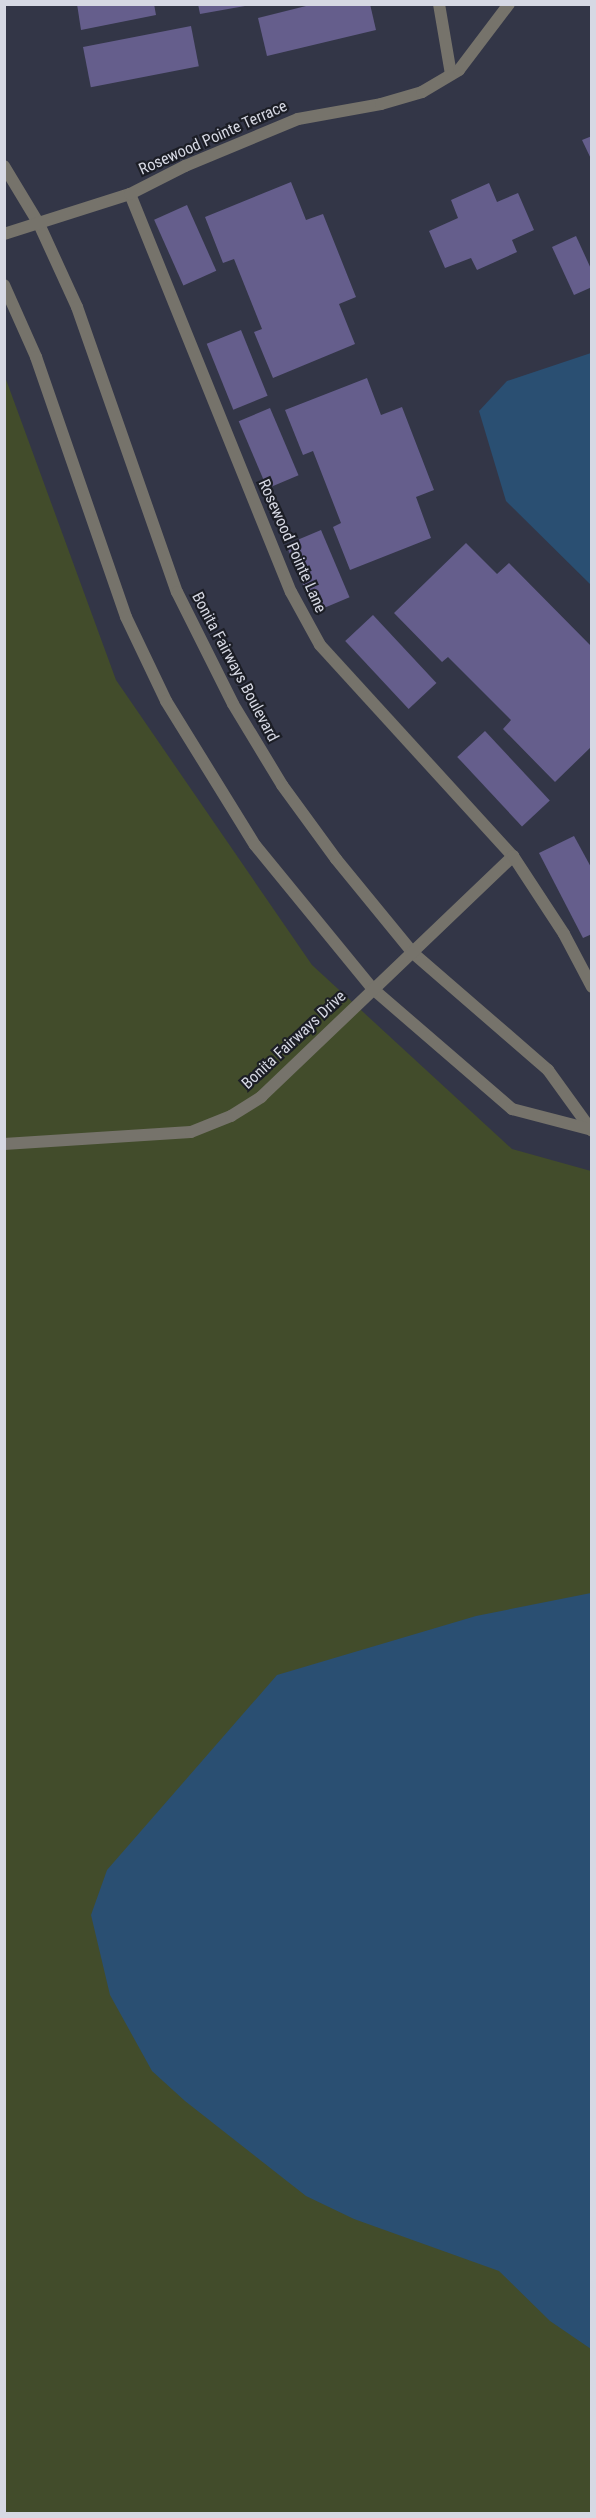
<!DOCTYPE html>
<html>
<head>
<meta charset="utf-8">
<style>
	body { margin:0 }
	#map { position:relative; width:596px; height:2518px; overflow:hidden; background:#333647; font-family:"Roboto Condensed",sans-serif }
	div>[style] { position:absolute }
	.green>* { inset:0; background:#424c2b }
	.water>* { inset:0; background:#2a4f72 }
	.building>* { inset:0; background:#655e8c; transform-origin:0 0 }
	.lane>* { height:12px; margin:-6px; padding:0 6px; transform-origin:6px; border-radius:6px; background:#76736b }
	.street>* { height:12px; margin:-6px; padding:0 6px; transform-origin:6px; border-radius:6px; background:#76736b }
	span { translate:-50% -50%; white-space:nowrap; text-align:center; line-height:1.15; -webkit-text-stroke:4.5px #1c1e26; paint-order:stroke }
	.street-label { font-size:16px; color:#d6d8e3 }
	.frame { position:absolute; inset:0; border:6px solid #d6d8e3; pointer-events:none }
</style>
</head>
<body>
<div id="map">
	<div class="green">
		<i style="clip-path:polygon(4px 374px,116px 680px,312px 965px,512px 1149px,591px 1171px,591px 2513px,5px 2513px)"></i>
	</div>
	<div class="water">
		<i style="clip-path:polygon(591px 353px,592px 353px,591px 585px,506px 501px,479px 411px,507px 381px)"></i>
		<i style="clip-path:polygon(591px 1593px,592px 1593px,591px 2349px,550px 2321px,499px 2271px,354px 2219px,306px 2196px,185px 2101px,152px 2071px,110px 1995px,91px 1915px,107px 1870px,277px 1675px,476px 1616px)"></i>
	</div>
	<div class="building">
		<i style="clip-path:polygon(77px 4px,154px 4px,156px 15px,81px 30px)"></i>
		<i style="clip-path:polygon(198px 4px,245px 4px,245px 6px,200px 14px)"></i>
		<i style="clip-path:polygon(314px 4px,370px 4px,376px 30px,267px 56px,258px 18px)"></i>
		<i style="left:191px;top:26px;width:41px;height:110px;rotate:79deg"></i>
		<i style="clip-path:polygon(592px 136px,592px 161px,582px 140px)"></i>
		<i style="clip-path:polygon(291px 182px,306px 220px,323px 214px,356px 297px,339px 304px,355px 344px,273px 378px,254px 332px,262px 329px,234px 259px,223px 263px,205px 217px)"></i>
		<i style="clip-path:polygon(489px 183px,497px 202px,518px 193px,534px 230px,512px 240px,517px 252px,477px 270px,471px 258px,445px 268px,429px 231px,458px 218px,451px 200px)"></i>
		<i style="left:187px;top:205px;width:72px;height:36px;rotate:66deg"></i>
		<i style="clip-path:polygon(576px 236px,592px 271px,592px 287px,574px 295px,552px 247px)"></i>
		<i style="left:241px;top:330px;width:71px;height:37px;rotate:68deg"></i>
		<i style="clip-path:polygon(367px 378px,381px 415px,402px 407px,434px 490px,416px 497px,431px 538px,350px 570px,333px 527px,341px 523px,313px 451px,303px 455px,285px 410px)"></i>
		<i style="left:270px;top:408px;width:73px;height:34px;rotate:67deg"></i>
		<i style="left:321px;top:530px;width:73px;height:38px;rotate:67deg"></i>
		<i style="clip-path:polygon(466px 543px,497px 574px,509px 563px,592px 647px,592px 746px,555px 782px,503px 729px,511px 720px,448px 657px,442px 662px,394px 613px)"></i>
		<i style="left:373px;top:615px;width:93px;height:38px;rotate:47deg"></i>
		<i style="left:485px;top:731px;width:95px;height:38px;rotate:47deg"></i>
		<i style="clip-path:polygon(574px 836px,592px 869px,592px 934px,583px 938px,539px 853px)"></i>
	</div>
	<div class="lane">
		<i style="left:439px;top:4px;width:71px;rotate:80.3deg"></i>
	</div>
	<div class="street">
		<i style="left:4px;top:166px;width:68px;rotate:58.9deg"></i>
		<i style="left:39px;top:224px;width:91px;rotate:65.4deg"></i>
		<i style="left:77px;top:307px;width:302px;rotate:70.7deg"></i>
		<i style="left:177px;top:592px;width:125px;rotate:63.4deg"></i>
		<i style="left:233px;top:704px;width:95px;rotate:58.8deg"></i>
		<i style="left:282px;top:785px;width:92px;rotate:53.9deg"></i>
		<i style="left:336px;top:859px;width:122px;rotate:50.7deg"></i>
		<i style="left:413px;top:953px;width:179px;rotate:40.9deg"></i>
		<i style="left:548px;top:1070px;width:75px;rotate:54.2deg"></i>
		<i style="left:130px;top:194px;width:429px;rotate:68deg"></i>
		<i style="left:291px;top:592px;width:60px;rotate:61.3deg"></i>
		<i style="left:320px;top:645px;width:286px;rotate:47.6deg"></i>
		<i style="left:4px;top:234px;width:132px;rotate:-17.6deg"></i>
		<i style="left:130px;top:194px;width:62px;rotate:-27deg"></i>
		<i style="left:185px;top:166px;width:122px;rotate:-22.6deg"></i>
		<i style="left:298px;top:119px;width:84px;rotate:-10.2deg"></i>
		<i style="left:381px;top:104px;width:43px;rotate:-16.3deg"></i>
		<i style="left:422px;top:92px;width:43px;rotate:-30.7deg"></i>
		<i style="left:459px;top:70px;width:83px;rotate:-52.9deg"></i>
		<i style="left:4px;top:285px;width:79px;rotate:66deg"></i>
		<i style="left:36px;top:357px;width:275px;rotate:70.9deg"></i>
		<i style="left:126px;top:617px;width:93px;rotate:64.5deg"></i>
		<i style="left:166px;top:701px;width:169px;rotate:58.3deg"></i>
		<i style="left:255px;top:845px;width:186px;rotate:50.7deg"></i>
		<i style="left:373px;top:989px;width:184px;rotate:40.8deg"></i>
		<i style="left:512px;top:1109px;width:80px;rotate:14.6deg"></i>
		<i style="left:4px;top:1144px;width:187px;rotate:-3.7deg"></i>
		<i style="left:191px;top:1132px;width:43px;rotate:-21.8deg"></i>
		<i style="left:231px;top:1116px;width:36px;rotate:-32deg"></i>
		<i style="left:261px;top:1097px;width:349px;rotate:-43.7deg"></i>
		<i style="left:513px;top:856px;width:93px;rotate:56.8deg"></i>
		<i style="left:564px;top:934px;width:60px;rotate:62.2deg"></i>
	</div>
	<div class="street-label">
		<span style="left:213px;top:138px;rotate:-24deg">Rosewood Pointe Terrace</span>
		<span style="left:292px;top:546px;rotate:66deg">Rosewood Pointe Lane</span>
		<span style="left:235px;top:667px;rotate:62deg">Bonita Fairways Boulevard</span>
		<span style="left:294px;top:1040px;rotate:-43deg">Bonita Fairways Drive</span>
	</div>
	<div class="frame"></div>
</div>
</body>
</html>
